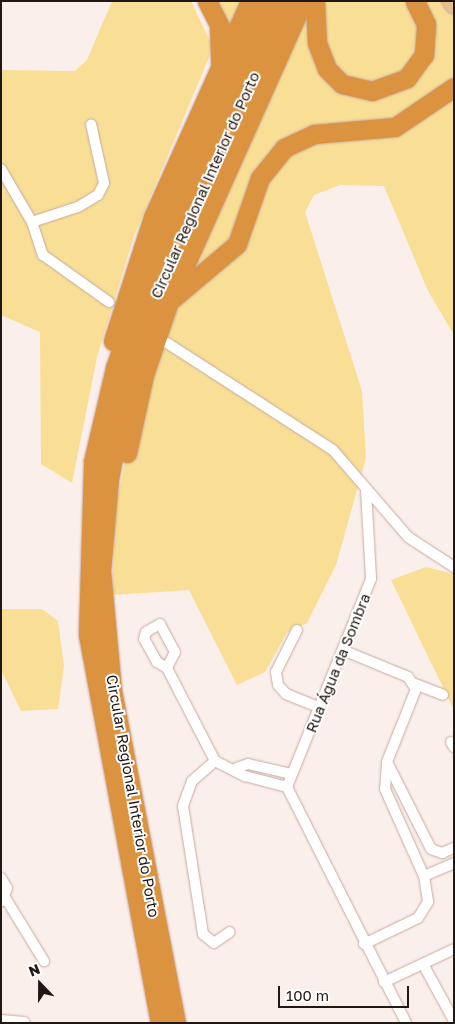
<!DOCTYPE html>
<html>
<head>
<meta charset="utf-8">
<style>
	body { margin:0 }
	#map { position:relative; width:455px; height:1024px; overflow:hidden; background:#fbefeb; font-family:"Golos Text",sans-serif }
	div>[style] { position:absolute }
	.green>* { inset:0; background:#f8df95 }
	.roads { filter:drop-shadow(0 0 1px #c7aaa0) drop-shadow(0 0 1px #c7aaa0) }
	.minor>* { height:10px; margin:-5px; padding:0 5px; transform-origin:5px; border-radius:5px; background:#fff }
	.tertiary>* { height:12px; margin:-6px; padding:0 6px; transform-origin:6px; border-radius:6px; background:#fff }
	.primary>* { height:16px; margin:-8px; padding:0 8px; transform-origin:8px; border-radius:8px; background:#e9be8c }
	.motorway>* { height:19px; margin:-9.5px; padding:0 9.5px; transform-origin:9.5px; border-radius:9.5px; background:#db933f }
	span { translate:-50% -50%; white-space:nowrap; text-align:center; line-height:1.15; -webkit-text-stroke:4px #fff; paint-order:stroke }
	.street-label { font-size:15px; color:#211713 }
	.frame { position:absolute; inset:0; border:2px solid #211713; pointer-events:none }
	.north { position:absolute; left:15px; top:959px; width:50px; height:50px; -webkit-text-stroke:4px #fff; paint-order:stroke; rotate:338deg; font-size:14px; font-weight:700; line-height:20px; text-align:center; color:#211713 }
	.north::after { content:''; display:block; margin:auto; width:18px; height:22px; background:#211713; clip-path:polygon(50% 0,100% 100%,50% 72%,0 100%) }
	.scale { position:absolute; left:278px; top:986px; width:131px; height:22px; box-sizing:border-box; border:2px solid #211713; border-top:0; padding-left:6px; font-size:15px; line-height:18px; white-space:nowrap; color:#211713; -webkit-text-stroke:4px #fff; paint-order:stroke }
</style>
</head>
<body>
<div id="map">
	<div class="green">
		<i style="clip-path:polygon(112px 1px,191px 1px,213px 48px,134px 236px,97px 357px,72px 483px,41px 464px,40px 332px,1px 315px,1px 70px,75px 71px,87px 60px)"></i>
		<i style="clip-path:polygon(210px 1px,244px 1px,226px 42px)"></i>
		<i style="clip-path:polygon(308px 1px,312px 37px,354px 93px,422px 71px,422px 1px,446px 1px,454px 11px,454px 79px,392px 120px,287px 137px,240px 230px,186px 279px)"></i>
		<i style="clip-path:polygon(321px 1px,409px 1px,421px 41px,405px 72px,367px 83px,348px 78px,325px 51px)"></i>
		<i style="clip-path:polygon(454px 92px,454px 335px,428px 291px,384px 186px,340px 185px,314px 195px,305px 212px,362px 391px,366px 458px,336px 565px,307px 623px,287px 633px,265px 672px,237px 685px,189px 590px,112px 595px,115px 513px,130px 434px,174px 299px,212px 273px,282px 154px,313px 143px,397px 135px)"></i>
		<i style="clip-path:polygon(426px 567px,454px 574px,454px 710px,391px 580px)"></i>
		<i style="clip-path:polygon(1px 609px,42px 609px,58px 621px,64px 666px,58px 709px,21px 711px,1px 670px)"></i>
	</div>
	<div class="roads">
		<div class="minor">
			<i style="left:1px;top:169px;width:61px;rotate:59.7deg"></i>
			<i style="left:32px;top:222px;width:35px;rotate:72deg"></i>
			<i style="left:43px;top:255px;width:81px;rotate:35.5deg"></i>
			<i style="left:32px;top:222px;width:48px;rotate:-18.1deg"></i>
			<i style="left:78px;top:207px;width:23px;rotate:-31deg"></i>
			<i style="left:98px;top:195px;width:13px;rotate:-63deg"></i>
			<i style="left:104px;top:183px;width:60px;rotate:-102.4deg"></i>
			<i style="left:167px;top:343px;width:197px;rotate:32.8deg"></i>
			<i style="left:333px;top:450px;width:115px;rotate:49.2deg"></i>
			<i style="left:408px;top:537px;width:55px;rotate:33.1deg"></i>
			<i style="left:366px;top:491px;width:88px;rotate:86.7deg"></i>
			<i style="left:371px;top:579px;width:224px;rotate:112deg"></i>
			<i style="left:287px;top:787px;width:264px;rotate:63.2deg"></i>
			<i style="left:297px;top:630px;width:47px;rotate:116.6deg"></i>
			<i style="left:276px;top:672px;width:13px;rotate:81deg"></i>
			<i style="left:278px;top:685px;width:12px;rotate:48deg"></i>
			<i style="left:286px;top:694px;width:37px;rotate:22deg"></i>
			<i style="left:345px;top:651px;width:68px;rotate:22.4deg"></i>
			<i style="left:408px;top:677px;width:14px;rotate:56deg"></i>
			<i style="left:416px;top:689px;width:79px;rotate:111.7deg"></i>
			<i style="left:387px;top:762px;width:27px;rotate:94deg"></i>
			<i style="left:385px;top:789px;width:95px;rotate:65.9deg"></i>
			<i style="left:424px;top:876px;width:26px;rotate:81deg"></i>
			<i style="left:428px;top:902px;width:19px;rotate:122deg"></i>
			<i style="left:418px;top:918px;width:60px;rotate:154.3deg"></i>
			<i style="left:167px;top:668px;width:12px;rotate:-149deg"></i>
			<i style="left:157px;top:662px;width:26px;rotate:-119deg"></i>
			<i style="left:144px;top:639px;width:7px;rotate:-74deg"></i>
			<i style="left:146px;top:632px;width:16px;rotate:-30deg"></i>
			<i style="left:160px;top:624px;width:32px;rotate:62deg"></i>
			<i style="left:175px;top:652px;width:18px;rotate:117deg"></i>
			<i style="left:167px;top:668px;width:105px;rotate:62.7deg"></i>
			<i style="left:215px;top:761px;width:34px;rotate:27deg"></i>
			<i style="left:245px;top:776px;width:43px;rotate:14.7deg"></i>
			<i style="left:415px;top:684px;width:30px;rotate:21deg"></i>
			<i style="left:451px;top:742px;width:6px;rotate:59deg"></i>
			<i style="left:215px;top:761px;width:30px;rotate:139deg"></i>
			<i style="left:192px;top:781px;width:27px;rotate:110deg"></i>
			<i style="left:183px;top:806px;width:130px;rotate:81.1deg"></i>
			<i style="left:203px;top:934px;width:14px;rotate:39deg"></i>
			<i style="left:214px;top:943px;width:19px;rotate:-35deg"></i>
			<i style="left:387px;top:762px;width:97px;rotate:63.2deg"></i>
			<i style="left:431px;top:849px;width:12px;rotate:20deg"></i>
			<i style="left:442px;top:853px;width:13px;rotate:-23deg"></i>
			<i style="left:237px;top:768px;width:12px;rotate:-20deg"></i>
			<i style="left:248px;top:764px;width:44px;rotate:13.1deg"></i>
			<i style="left:424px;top:876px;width:33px;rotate:-23deg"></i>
			<i style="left:1px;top:878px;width:12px;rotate:59deg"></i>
			<i style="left:7px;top:888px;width:14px;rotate:111deg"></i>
			<i style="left:6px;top:899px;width:73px;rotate:58.5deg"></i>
			<i style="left:423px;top:964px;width:63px;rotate:61.4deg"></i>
			<i style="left:384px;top:982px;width:77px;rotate:-25.2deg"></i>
		</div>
		<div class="tertiary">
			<i style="left:1px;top:1021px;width:23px;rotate:5deg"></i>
		</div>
		<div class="primary">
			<i style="left:450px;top:1px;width:6px;rotate:51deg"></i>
		</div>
		<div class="motorway">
			<i style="left:207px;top:1px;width:27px;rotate:63deg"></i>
			<i style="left:219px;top:25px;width:38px;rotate:88deg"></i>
			<i style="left:315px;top:1px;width:42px;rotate:87.3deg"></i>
			<i style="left:317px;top:43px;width:28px;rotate:69deg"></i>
			<i style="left:327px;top:69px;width:21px;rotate:45deg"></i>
			<i style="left:342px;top:84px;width:31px;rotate:13deg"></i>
			<i style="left:372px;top:91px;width:37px;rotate:-20deg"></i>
			<i style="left:407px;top:78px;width:29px;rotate:-54deg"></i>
			<i style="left:424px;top:55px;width:31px;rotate:-86deg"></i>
			<i style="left:426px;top:24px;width:25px;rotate:-116deg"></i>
			<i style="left:172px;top:299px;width:85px;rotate:-40.2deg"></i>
			<i style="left:237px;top:244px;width:70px;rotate:-70.8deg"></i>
			<i style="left:260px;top:178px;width:38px;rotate:-51deg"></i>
			<i style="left:284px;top:148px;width:33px;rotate:-25deg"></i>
			<i style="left:314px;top:134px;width:81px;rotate:-4.9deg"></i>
			<i style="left:395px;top:127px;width:71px;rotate:-34.1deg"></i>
			<i style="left:113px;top:341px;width:130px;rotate:-72.1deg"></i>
			<i style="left:153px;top:217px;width:237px;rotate:-65.8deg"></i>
			<i style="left:127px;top:453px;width:80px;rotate:-77.7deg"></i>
			<i style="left:144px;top:375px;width:78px;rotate:-71.3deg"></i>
			<i style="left:169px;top:301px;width:329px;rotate:-65.9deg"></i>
			<i style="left:160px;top:1023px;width:396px;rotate:-100.5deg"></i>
			<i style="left:88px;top:634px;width:172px;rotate:-88.3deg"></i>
			<i style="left:93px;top:462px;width:97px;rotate:-76.8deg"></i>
			<i style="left:115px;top:368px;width:106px;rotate:-71.2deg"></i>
			<i style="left:149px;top:268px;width:293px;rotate:-65.8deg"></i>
			<i style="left:176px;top:1023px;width:338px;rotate:-100.9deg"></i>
			<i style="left:112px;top:691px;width:121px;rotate:-95.2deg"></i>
			<i style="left:101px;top:571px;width:92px;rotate:-85deg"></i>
			<i style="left:109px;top:479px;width:107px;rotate:-79.2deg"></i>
			<i style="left:129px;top:374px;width:106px;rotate:-71.2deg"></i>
			<i style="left:163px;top:274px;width:299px;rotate:-65.7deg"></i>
		</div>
	</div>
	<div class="street-label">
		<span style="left:205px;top:185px;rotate:-66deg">Circular Regional Interior do Porto</span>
		<span style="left:338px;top:663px;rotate:-68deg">Rua Água da Sombra</span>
		<span style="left:133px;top:796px;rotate:80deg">Circular Regional Interior do Porto</span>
	</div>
	<div class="frame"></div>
	<div class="north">N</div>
	<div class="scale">100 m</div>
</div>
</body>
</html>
